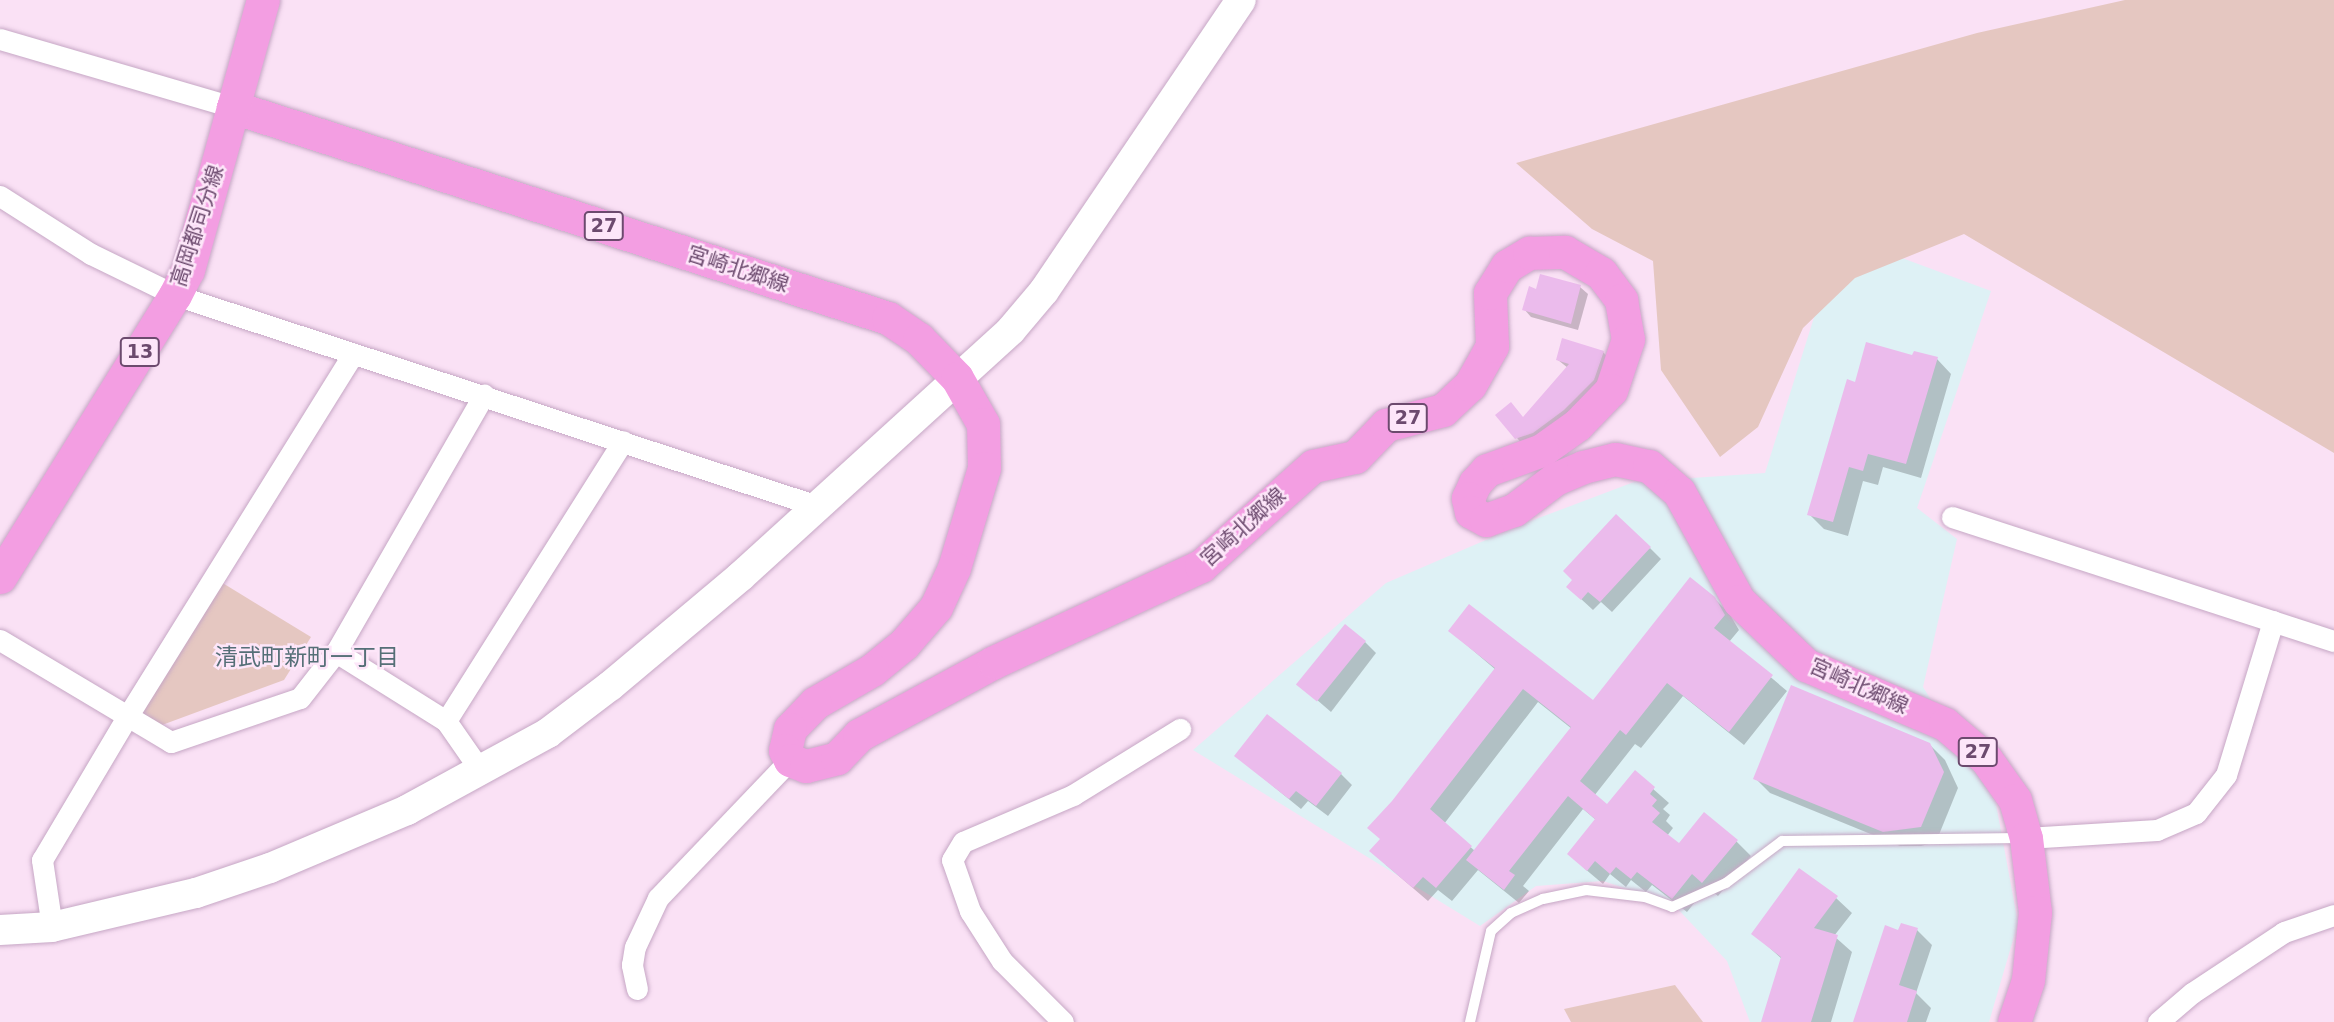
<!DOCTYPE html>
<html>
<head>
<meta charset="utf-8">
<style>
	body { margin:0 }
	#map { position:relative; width:2334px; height:1022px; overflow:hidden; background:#fae1f5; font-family:"DejaVu Sans","Noto Sans JP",sans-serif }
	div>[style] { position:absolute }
	.education>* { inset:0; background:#def1f5 }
	.green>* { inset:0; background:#e5c7c1 }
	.shadow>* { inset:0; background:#0003 }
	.building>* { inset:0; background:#ebbbec; transform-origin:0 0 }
	.roads { filter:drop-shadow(0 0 2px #c6a7c5) drop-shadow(0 0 2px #c6a7c5) }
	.lane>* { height:10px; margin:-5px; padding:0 5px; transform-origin:5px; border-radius:5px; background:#fff }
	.street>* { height:21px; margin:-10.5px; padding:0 10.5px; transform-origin:10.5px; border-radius:10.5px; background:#fff }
	.secondary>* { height:30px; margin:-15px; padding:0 15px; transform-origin:15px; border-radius:15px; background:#fff }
	.primary>* { height:33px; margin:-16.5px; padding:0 16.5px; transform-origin:16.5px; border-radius:16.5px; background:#f39ee2 }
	span { translate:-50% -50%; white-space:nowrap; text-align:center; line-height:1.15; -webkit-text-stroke:5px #fde6f9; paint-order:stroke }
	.shield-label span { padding:2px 5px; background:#fde6f9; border:2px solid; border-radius:5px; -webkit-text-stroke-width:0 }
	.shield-label { font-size:19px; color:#6c4a6e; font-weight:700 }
	.street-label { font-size:21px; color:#6c4a6e }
	.neighbourhood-label { font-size:23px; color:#556f77 }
</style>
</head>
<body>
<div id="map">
	<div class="education">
		<i style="clip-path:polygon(1840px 235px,1991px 291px,1917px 508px,1957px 539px,1923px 687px,1996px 804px,2018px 923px,1989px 1022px,1750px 1022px,1727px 961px,1673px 904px,1603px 881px,1536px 886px,1480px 926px,1193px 750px,1386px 583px,1523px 524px,1634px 482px,1765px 473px)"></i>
	</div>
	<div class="green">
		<i style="clip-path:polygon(2125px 0,2334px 0,2334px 453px,1964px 234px,1855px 278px,1803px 328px,1758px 427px,1720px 457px,1661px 370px,1653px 261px,1592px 229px,1516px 163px,1977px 33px)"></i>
		<i style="clip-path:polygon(221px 582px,311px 637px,284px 680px,162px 725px,138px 712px)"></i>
		<i style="clip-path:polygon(1675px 985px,1703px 1022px,1571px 1022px,1564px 1009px)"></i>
	</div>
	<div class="shadow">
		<i style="clip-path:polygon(1580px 287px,1588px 294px,1578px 330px,1531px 317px,1524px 309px)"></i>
		<i style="clip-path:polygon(1603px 352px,1610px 360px,1601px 387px,1524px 446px,1517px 438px,1524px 419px,1568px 368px,1558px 360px)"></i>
		<i style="clip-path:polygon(1913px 358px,1937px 359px,1951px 374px,1921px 478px,1883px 467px,1878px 485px,1863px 481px,1848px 536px,1824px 529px,1809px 514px,1856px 384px)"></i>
		<i style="clip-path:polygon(1650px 548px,1661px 559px,1612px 612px,1601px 602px,1593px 610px,1568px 587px)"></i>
		<i style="clip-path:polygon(evenodd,1714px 598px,1729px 613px,1739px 630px,1729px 642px,1787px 691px,1744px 745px,1683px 696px,1641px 748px,1635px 744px,1594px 796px,1607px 807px,1635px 773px,1669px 803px,1663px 809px,1670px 815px,1666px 821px,1673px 828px,1667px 836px,1679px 845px,1736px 841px,1751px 856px,1718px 896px,1707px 887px,1687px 912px,1652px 885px,1646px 892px,1631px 880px,1626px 887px,1610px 874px,1603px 884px,1584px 868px,1596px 820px,1583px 809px,1523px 886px,1529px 891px,1519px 903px,1478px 870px,1452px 901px,1438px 890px,1428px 901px,1386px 865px,1381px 840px,1393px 802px,1496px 670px,1450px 631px,1593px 702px,1714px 598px,1538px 702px,1572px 729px,1475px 851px,1444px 824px,1538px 702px)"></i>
		<i style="clip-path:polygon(1365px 642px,1376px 653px,1331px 712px,1301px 686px)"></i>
		<i style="clip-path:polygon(1929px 744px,1945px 760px,1958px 788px,1936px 842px,1921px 846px,1900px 846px,1770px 793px,1755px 778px)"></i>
		<i style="clip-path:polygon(1236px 756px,1341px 774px,1352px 785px,1328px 816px,1308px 801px,1301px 809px)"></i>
		<i style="clip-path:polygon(1836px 898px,1852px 913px,1834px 936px,1852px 952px,1831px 1022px,1763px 1022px,1782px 959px,1753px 933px)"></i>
		<i style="clip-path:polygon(1917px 930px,1932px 945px,1916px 993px,1931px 1008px,1926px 1022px,1854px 1022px,1899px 932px)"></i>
	</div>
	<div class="building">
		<i style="clip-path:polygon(1540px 274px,1581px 285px,1571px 324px,1522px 310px,1529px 286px,1536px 289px)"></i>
		<i style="clip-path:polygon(1562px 338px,1604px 351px,1594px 380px,1564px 410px,1533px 433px,1515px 439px,1495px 415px,1511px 402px,1523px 417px,1569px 364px,1556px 360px)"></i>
		<i style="clip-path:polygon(1866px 342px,1912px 355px,1914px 351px,1938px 357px,1906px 464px,1868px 454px,1863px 471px,1849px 467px,1833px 522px,1807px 515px,1847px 379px,1855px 382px)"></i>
		<i style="clip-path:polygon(1616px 514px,1651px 547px,1600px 602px,1588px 592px,1581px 600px,1566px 587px,1572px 580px,1563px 571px)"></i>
		<i style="clip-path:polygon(1690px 577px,1715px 597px,1725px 615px,1714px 628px,1773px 675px,1729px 732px,1667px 683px,1626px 735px,1620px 730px,1580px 781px,1607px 804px,1635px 770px,1655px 787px,1650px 794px,1657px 800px,1652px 806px,1660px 813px,1652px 822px,1679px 843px,1704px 812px,1738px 840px,1702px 883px,1692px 874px,1672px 899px,1637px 872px,1631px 879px,1616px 867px,1610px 874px,1595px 861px,1587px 871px,1567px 854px,1595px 819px,1568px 796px,1509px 871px,1515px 875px,1504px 890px,1466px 860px,1571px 727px,1523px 689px,1430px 809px,1472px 846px,1436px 888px,1423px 877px,1413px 888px,1369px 851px,1380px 839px,1367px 828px,1392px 801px,1495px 668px,1448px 631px,1469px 604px,1593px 700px)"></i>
		<i style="left:1345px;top:624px;width:27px;height:78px;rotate:39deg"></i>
		<i style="clip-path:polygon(1791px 685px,1930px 743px,1944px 772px,1921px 827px,1883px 832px,1753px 779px)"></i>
		<i style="clip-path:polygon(1267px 714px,1342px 773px,1316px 806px,1296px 791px,1289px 799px,1234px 756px)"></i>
		<i style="clip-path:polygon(1799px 868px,1838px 896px,1814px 928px,1838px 935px,1811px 1022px,1761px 1022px,1781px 957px,1751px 934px)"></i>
		<i style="clip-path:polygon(1901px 923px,1918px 928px,1899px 985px,1917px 991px,1907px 1022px,1853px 1022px,1885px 925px,1898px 930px)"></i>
	</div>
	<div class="roads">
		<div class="lane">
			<i style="left:1470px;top:1022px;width:93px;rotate:-77deg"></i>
			<i style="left:1491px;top:931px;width:27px;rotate:-42deg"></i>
			<i style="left:1511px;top:913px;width:35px;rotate:-24deg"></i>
			<i style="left:1543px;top:899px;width:44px;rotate:-11.8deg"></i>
			<i style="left:1586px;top:890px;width:59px;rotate:6.8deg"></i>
			<i style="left:1645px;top:897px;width:29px;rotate:20deg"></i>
			<i style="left:1672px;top:907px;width:59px;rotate:-24deg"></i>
			<i style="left:1726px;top:883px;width:70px;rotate:-36.9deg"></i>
			<i style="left:1782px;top:841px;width:238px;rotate:-0.7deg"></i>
		</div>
		<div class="street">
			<i style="left:0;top:39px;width:243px;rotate:16.3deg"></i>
			<i style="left:0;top:196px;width:108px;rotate:32.5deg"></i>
			<i style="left:91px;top:254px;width:93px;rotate:26deg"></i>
			<i style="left:175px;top:295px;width:676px;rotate:18.19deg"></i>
			<i style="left:1952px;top:517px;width:402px;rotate:18deg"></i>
			<i style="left:0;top:640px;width:199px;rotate:30.8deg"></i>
			<i style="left:171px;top:742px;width:136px;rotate:-18.8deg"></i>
			<i style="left:300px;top:698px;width:58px;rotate:-52deg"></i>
			<i style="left:336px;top:652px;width:297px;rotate:-60.1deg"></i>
			<i style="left:336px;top:652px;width:130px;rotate:32.1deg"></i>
			<i style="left:446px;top:721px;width:60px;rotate:55.2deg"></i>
			<i style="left:446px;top:721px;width:331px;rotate:-57.7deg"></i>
			<i style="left:2026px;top:838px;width:131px;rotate:-3.5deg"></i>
			<i style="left:2157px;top:830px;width:43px;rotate:-23.6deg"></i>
			<i style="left:2196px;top:813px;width:48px;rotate:-51.7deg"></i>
			<i style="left:2226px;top:775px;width:161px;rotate:-73deg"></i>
			<i style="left:52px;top:927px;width:68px;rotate:-98.5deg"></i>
			<i style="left:42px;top:860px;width:166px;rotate:-59.3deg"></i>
			<i style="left:127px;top:717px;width:428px;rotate:-58.1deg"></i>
			<i style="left:637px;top:989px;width:25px;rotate:-102deg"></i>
			<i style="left:632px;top:965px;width:18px;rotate:-81deg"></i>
			<i style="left:635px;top:947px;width:54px;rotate:-64.9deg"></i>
			<i style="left:658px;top:898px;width:191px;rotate:-46.3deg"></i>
			<i style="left:1063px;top:1022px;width:86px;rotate:-135deg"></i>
			<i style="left:1002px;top:961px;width:59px;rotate:-122.6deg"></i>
			<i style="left:970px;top:911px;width:54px;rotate:-109.4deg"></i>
			<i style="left:952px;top:860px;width:21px;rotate:-59deg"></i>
			<i style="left:963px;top:842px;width:120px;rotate:-23.1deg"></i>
			<i style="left:1073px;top:795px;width:126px;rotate:-31.7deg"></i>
			<i style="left:2158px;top:1022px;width:45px;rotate:-40.5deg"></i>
			<i style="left:2192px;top:993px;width:110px;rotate:-33.5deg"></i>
			<i style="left:2284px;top:932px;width:53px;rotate:-18.8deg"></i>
		</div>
		<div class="secondary">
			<i style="left:0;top:930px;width:52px;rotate:-3.3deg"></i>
			<i style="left:52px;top:927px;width:148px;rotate:-13.3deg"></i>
			<i style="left:196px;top:893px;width:78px;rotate:-18.7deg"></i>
			<i style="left:270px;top:868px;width:149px;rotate:-22.9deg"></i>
			<i style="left:407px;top:810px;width:161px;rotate:-28.6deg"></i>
			<i style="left:548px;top:733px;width:78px;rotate:-37.2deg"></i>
			<i style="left:610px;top:686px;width:171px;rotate:-40deg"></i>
			<i style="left:741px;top:576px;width:365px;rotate:-42.3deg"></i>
			<i style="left:1011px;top:330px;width:51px;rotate:-49.8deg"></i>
			<i style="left:1044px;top:291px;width:351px;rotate:-55.9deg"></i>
		</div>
		<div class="primary">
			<i style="left:233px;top:107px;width:688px;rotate:17.86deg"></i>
			<i style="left:888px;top:318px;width:37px;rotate:34deg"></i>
			<i style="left:919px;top:339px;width:54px;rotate:45.7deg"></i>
			<i style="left:957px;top:378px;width:53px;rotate:60.5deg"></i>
			<i style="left:983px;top:424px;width:44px;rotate:88.7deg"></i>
			<i style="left:984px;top:468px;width:104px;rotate:106.7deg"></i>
			<i style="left:954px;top:568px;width:43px;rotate:114.8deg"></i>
			<i style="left:936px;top:607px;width:49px;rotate:130.9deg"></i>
			<i style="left:904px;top:644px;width:41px;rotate:140.9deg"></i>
			<i style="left:872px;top:670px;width:66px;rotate:149.9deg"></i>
			<i style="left:815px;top:703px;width:36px;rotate:134deg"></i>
			<i style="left:790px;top:729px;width:22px;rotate:103deg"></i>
			<i style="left:785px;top:750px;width:11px;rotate:63deg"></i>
			<i style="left:790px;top:760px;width:17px;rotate:21deg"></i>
			<i style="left:806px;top:766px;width:32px;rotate:-14deg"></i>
			<i style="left:837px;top:758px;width:32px;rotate:-46deg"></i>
			<i style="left:859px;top:735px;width:153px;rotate:-28.4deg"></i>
			<i style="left:994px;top:662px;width:228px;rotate:-24.9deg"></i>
			<i style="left:1201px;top:566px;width:150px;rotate:-41.8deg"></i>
			<i style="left:1313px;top:466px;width:43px;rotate:-12.1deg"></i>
			<i style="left:1355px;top:457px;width:45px;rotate:-45.9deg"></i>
			<i style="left:1386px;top:425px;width:59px;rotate:-14.7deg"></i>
			<i style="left:1443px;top:410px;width:37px;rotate:-43deg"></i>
			<i style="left:1470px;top:385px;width:45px;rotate:-60.6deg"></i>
			<i style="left:1492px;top:346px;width:53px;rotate:-92.2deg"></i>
			<i style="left:1490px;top:293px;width:32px;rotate:-58deg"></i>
			<i style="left:1507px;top:266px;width:26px;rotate:-31deg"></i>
			<i style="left:1529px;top:253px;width:36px;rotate:-2deg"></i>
			<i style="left:1565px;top:252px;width:42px;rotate:30.3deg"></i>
			<i style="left:1601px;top:273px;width:34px;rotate:53deg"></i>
			<i style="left:1621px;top:300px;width:40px;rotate:80deg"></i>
			<i style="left:1628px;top:339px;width:54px;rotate:108.4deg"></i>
			<i style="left:1611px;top:390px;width:49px;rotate:134.2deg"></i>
			<i style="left:1577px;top:425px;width:43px;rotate:144.5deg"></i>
			<i style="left:1542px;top:450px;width:59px;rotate:160deg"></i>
			<i style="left:1487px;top:470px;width:18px;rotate:133deg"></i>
			<i style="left:1475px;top:483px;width:17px;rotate:115deg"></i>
			<i style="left:1468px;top:498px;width:14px;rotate:78deg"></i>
			<i style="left:1471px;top:512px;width:17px;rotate:28deg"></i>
			<i style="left:1486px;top:520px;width:30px;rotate:-20deg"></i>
			<i style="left:1514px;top:510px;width:51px;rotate:-37.1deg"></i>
			<i style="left:1555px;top:479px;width:30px;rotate:-23deg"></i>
			<i style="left:1583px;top:467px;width:33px;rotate:-14deg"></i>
			<i style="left:1615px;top:459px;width:35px;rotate:12deg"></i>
			<i style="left:1649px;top:466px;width:40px;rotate:41deg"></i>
			<i style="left:1679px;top:492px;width:124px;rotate:61.2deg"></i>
			<i style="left:1739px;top:601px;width:93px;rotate:43.7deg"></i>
			<i style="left:1806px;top:665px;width:151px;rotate:23deg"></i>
			<i style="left:1945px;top:724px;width:54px;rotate:40.5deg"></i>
			<i style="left:1986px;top:759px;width:50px;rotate:54.7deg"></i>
			<i style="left:2015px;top:800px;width:40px;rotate:74deg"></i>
			<i style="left:2026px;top:838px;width:75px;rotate:83.1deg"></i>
			<i style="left:2035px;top:912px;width:68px;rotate:95.9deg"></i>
			<i style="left:2028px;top:980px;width:44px;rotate:108.4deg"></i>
			<i style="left:0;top:577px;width:332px;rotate:-58.2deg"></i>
			<i style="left:175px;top:295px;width:28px;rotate:-63deg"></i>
			<i style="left:188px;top:270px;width:280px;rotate:-74.5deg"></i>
		</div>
	</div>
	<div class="shield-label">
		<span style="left:604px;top:226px">27</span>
		<span style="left:140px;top:352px">13</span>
		<span style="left:1408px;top:418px">27</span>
		<span style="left:1978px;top:752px">27</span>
	</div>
	<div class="street-label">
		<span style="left:197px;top:226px;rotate:-72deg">高岡都司分線</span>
		<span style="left:738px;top:269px;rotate:18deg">宮崎北郷線</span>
		<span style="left:1243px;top:527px;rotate:-42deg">宮崎北郷線</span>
		<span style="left:1859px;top:686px;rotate:24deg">宮崎北郷線</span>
	</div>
	<div class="neighbourhood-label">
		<span style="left:307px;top:657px">清武町新町一丁目</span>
	</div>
</div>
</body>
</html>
